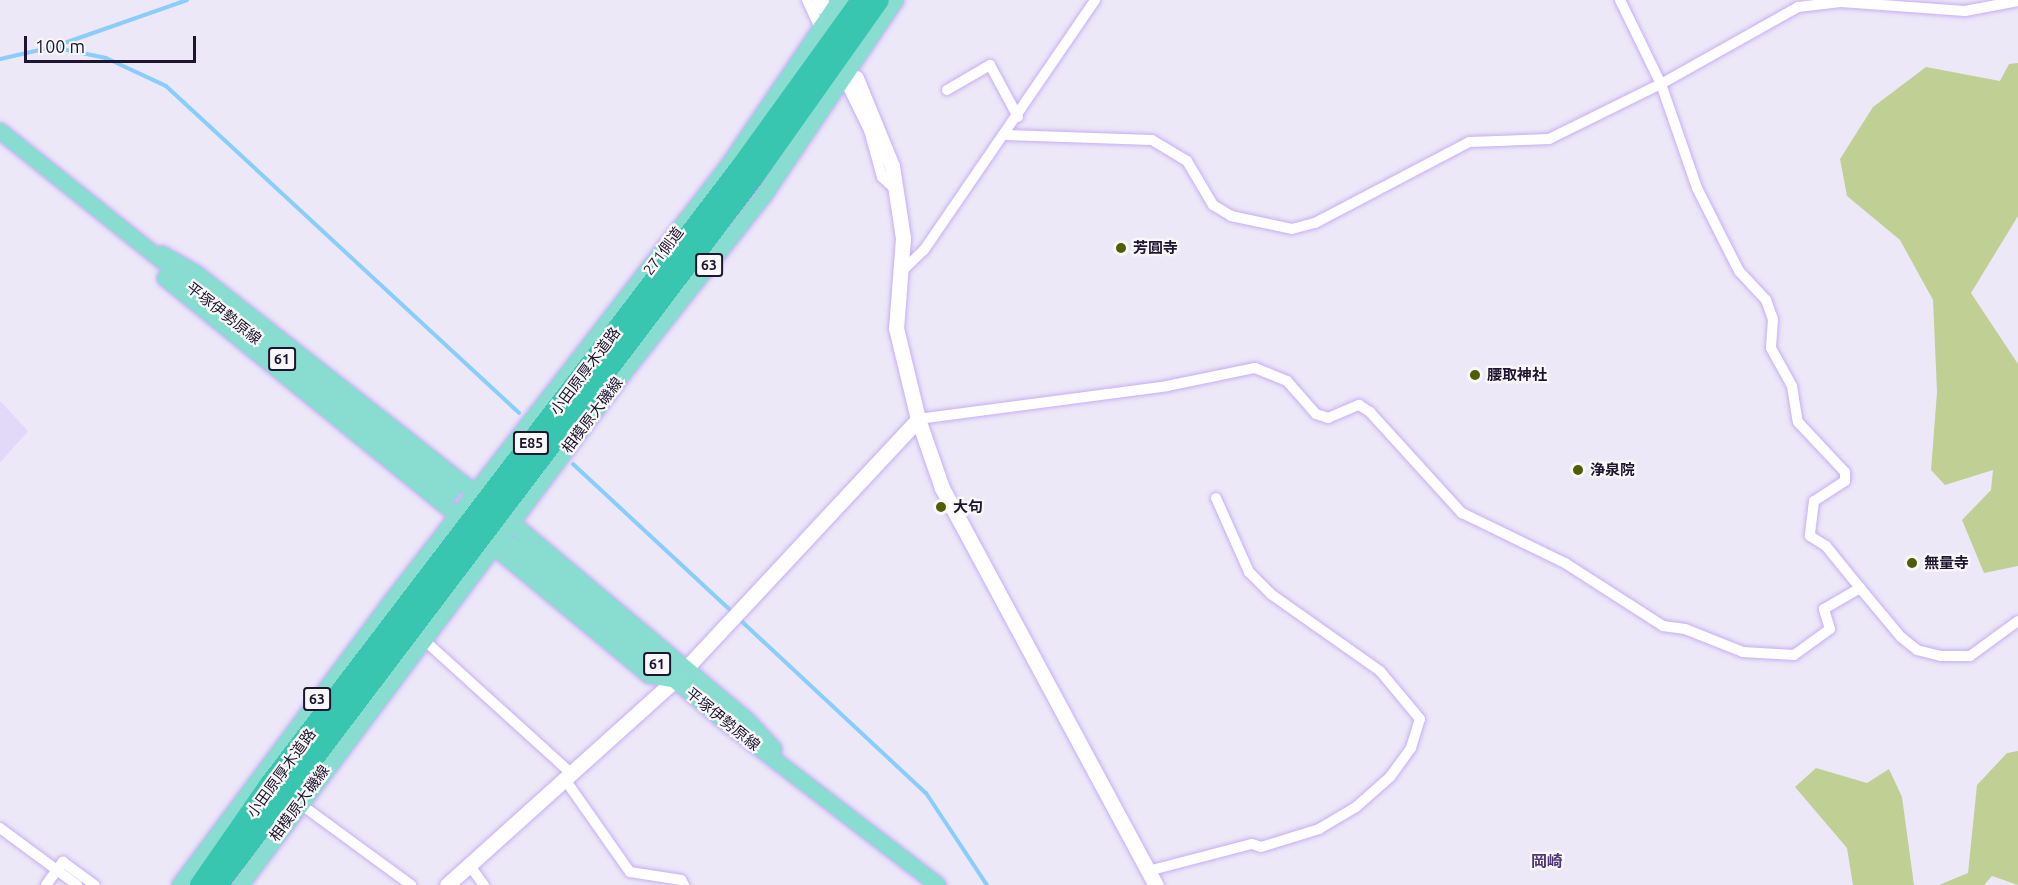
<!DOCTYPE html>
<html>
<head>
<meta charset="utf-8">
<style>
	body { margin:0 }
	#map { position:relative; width:2018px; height:885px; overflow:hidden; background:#ece8f7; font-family:Ubuntu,"Noto Sans JP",sans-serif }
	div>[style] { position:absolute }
	.built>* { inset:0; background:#e2d8f8 }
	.green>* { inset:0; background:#c0d094 }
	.stream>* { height:4px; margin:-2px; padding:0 2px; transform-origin:2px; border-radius:2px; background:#88cdfe }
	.roads { filter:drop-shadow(0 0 2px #c7aef5) drop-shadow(0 0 2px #c7aef5) }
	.street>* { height:10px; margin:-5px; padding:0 5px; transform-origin:5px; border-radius:5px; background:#fff }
	.secondary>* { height:15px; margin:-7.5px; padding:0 7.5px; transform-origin:7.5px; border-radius:7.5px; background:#fff }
	.primary>* { height:16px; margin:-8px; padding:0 8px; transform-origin:8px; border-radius:8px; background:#88ddd0 }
	.highway>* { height:20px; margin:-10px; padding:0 10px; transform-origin:10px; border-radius:10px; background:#38c6b1 }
	.dots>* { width:16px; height:16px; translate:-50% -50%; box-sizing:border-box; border:3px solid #f8f8f8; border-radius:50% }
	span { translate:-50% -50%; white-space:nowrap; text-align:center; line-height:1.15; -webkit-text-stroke:4.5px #f8f8f8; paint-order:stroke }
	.shield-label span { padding:2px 4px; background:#f8f8f8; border:2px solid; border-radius:4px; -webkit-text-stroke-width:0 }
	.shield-label { font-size:14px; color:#201530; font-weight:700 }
	.poi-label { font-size:15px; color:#201530; font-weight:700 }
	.left { translate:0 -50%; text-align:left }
	.street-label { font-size:15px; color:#201530 }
	.neighbourhood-label { font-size:16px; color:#4f3674; font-weight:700 }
	.scale { position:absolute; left:24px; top:36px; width:172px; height:27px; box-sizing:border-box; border:3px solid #201530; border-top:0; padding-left:8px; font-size:18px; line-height:21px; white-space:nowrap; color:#201530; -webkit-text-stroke:4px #f8f8f8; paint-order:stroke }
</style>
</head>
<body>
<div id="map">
	<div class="built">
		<i style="clip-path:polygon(0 401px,28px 431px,0 463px)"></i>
	</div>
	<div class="green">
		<i style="clip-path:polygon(2018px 63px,2018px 216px,1971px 293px,2018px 364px,2018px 566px,1984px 573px,1962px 520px,1991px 490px,1993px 470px,1945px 485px,1931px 470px,1937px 392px,1933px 300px,1900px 240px,1847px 196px,1840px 159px,1873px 107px,1926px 67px,2000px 81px,2009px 64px)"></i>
		<i style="clip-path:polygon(2018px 751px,2018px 885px,1992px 876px,1984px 885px,1939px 885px,1968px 873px,1977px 785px,2007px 753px)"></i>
		<i style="clip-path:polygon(1816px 768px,1867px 783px,1889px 769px,1902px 797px,1914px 885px,1853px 885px,1847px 848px,1795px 787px)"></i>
	</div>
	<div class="stream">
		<i style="left:53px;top:47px;width:54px;rotate:11.7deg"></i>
		<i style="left:106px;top:58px;width:66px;rotate:25deg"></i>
		<i style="left:166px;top:86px;width:481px;rotate:42.8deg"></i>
		<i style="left:0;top:59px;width:54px;rotate:-12.8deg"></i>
		<i style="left:53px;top:47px;width:142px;rotate:-19.3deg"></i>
		<i style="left:573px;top:464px;width:217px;rotate:42.9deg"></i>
		<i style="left:737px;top:617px;width:258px;rotate:43deg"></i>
		<i style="left:926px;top:793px;width:110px;rotate:56.5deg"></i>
	</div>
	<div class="roads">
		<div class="street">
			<i style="left:807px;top:0;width:33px;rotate:65deg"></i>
			<i style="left:1620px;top:0;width:93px;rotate:64deg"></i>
			<i style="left:1661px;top:84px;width:110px;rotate:70.9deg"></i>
			<i style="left:1697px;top:188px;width:93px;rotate:63.2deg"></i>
			<i style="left:1739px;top:271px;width:40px;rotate:47deg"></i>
			<i style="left:1766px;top:300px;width:20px;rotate:70deg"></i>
			<i style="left:1773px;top:319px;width:29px;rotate:94deg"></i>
			<i style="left:1771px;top:348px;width:43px;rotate:61.1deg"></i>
			<i style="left:1792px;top:386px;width:36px;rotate:81deg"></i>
			<i style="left:1798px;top:422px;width:69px;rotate:46.8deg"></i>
			<i style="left:1845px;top:472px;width:9px;rotate:90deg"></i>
			<i style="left:1845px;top:481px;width:37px;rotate:147deg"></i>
			<i style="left:1814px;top:501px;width:35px;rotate:97deg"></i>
			<i style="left:1810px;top:536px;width:19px;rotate:32deg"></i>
			<i style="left:1826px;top:546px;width:54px;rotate:51deg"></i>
			<i style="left:844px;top:79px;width:57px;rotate:63.9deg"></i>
			<i style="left:869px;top:130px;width:49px;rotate:74.5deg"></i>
			<i style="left:882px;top:177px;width:19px;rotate:43deg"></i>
			<i style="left:947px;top:90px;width:50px;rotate:-30.2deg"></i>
			<i style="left:990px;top:65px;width:59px;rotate:61.7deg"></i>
			<i style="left:1006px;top:135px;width:146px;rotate:2deg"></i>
			<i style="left:1152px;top:140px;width:41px;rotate:31deg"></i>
			<i style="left:1187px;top:161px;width:51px;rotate:59.4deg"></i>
			<i style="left:1213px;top:205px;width:21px;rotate:31deg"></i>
			<i style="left:1231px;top:216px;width:62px;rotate:12deg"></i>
			<i style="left:1292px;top:229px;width:24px;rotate:-15deg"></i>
			<i style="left:1315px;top:223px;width:174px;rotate:-27.7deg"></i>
			<i style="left:1469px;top:142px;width:80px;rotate:-2.1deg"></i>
			<i style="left:1549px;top:139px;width:125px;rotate:-26.2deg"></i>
			<i style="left:1661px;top:84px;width:157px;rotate:-29.3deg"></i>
			<i style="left:1798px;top:7px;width:43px;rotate:-6.6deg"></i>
			<i style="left:1841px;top:2px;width:124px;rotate:4.2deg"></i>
			<i style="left:1965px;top:11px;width:54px;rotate:-10.7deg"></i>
			<i style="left:901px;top:272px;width:32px;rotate:-44deg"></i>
			<i style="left:924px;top:250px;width:303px;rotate:-55.6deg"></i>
			<i style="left:918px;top:419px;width:251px;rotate:-7.5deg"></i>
			<i style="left:1167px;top:386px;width:90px;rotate:-11.6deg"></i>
			<i style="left:1255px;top:368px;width:35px;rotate:22deg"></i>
			<i style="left:1287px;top:381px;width:44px;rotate:48.7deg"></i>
			<i style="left:1316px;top:414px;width:13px;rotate:18deg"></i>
			<i style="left:1328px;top:418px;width:34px;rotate:-23deg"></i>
			<i style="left:1359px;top:405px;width:13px;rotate:32deg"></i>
			<i style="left:1370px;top:412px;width:137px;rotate:47.7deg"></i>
			<i style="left:1462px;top:513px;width:114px;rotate:25.9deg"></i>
			<i style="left:1565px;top:563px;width:117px;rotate:32.7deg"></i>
			<i style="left:1663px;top:626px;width:22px;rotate:8deg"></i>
			<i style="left:1685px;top:629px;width:62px;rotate:21.6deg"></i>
			<i style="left:1743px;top:652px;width:51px;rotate:3.4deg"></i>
			<i style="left:1794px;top:655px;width:44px;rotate:-35.8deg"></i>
			<i style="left:1830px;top:629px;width:21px;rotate:-107deg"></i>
			<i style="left:1824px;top:609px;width:42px;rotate:-30.3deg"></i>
			<i style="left:1860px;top:588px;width:64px;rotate:50.1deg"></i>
			<i style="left:1901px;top:637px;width:21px;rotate:39deg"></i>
			<i style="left:1917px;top:650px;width:25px;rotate:14deg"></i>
			<i style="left:1941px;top:656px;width:29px"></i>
			<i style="left:1970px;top:656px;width:59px;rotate:-36.1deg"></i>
			<i style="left:423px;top:639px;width:202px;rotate:42.2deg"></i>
			<i style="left:566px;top:781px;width:111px;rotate:54.9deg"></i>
			<i style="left:630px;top:872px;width:52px;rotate:8.9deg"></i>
			<i style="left:681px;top:880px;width:6px;rotate:59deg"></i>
			<i style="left:299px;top:803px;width:139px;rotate:36.2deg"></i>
			<i style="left:0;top:828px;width:96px;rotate:36.5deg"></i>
			<i style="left:470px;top:866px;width:24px;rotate:54deg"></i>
			<i style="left:1148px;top:871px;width:107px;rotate:-14.6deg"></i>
			<i style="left:1252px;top:844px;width:9px;rotate:18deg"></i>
			<i style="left:1261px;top:847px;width:61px;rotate:-17.2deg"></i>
			<i style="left:1319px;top:829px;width:43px;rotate:-30.7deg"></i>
			<i style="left:1356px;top:807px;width:45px;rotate:-41.4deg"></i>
			<i style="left:1390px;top:777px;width:36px;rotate:-54deg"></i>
			<i style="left:1411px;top:748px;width:30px;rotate:-73deg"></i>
			<i style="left:1420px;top:719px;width:62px;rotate:-129.8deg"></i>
			<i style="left:1380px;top:671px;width:133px;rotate:-144.8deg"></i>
			<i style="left:1271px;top:594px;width:31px;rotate:-135deg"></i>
			<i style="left:1249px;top:572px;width:81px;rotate:-114deg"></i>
			<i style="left:46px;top:885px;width:29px;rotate:-54deg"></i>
			<i style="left:63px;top:862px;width:39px;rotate:36deg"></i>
		</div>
		<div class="secondary">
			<i style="left:820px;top:0;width:8px;rotate:67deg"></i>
			<i style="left:856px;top:78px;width:95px;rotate:67.8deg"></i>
			<i style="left:892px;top:166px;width:73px;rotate:81.3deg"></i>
			<i style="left:903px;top:238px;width:90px;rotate:94.4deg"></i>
			<i style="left:896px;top:328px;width:94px;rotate:76.4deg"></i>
			<i style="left:918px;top:419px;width:73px;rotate:70.8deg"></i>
			<i style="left:942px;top:488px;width:451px;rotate:61.7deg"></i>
			<i style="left:447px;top:885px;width:307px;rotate:-42deg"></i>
			<i style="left:675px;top:680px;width:357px;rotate:-47deg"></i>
		</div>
		<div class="primary">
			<i style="left:0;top:131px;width:578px;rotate:38.68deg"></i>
			<i style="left:162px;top:254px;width:40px;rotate:29.7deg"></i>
			<i style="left:197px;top:274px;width:354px;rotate:38.2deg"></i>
			<i style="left:165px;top:278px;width:376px;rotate:39.1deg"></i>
			<i style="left:511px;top:522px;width:307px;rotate:40deg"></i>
			<i style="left:746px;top:719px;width:41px;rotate:47deg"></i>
			<i style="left:514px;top:545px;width:269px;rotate:40deg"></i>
			<i style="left:720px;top:718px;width:275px;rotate:37.5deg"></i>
			<i style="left:493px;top:546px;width:202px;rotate:39.6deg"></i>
			<i style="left:649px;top:675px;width:22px;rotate:10deg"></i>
			<i style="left:180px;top:885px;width:347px;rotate:-53.3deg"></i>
			<i style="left:387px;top:607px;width:557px;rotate:-52.29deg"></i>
			<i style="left:728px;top:166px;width:200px;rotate:-56deg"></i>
			<i style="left:241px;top:885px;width:644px;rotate:-53.2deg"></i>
			<i style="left:627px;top:369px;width:223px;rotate:-51.7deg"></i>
			<i style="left:765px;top:194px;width:234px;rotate:-56deg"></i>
		</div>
		<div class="highway">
			<i style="left:200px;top:885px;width:123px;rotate:-55.3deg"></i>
			<i style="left:270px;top:784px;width:775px;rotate:-52.66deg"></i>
			<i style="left:740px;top:168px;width:207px;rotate:-54.2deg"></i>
			<i style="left:218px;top:885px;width:887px;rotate:-52.88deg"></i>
			<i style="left:753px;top:178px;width:218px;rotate:-54.7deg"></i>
		</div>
	</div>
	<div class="dots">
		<i style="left:1121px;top:248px;background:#4e5e00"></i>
		<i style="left:1475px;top:375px;background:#4e5e00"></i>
		<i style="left:1578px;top:470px;background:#4e5e00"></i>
		<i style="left:941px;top:507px;background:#4e5e00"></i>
		<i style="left:1912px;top:563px;background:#4e5e00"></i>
	</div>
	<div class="shield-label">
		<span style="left:709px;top:265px">63</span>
		<span style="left:282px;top:359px">61</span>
		<span style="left:531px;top:443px">E85</span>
		<span style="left:657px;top:664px">61</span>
		<span style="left:317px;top:699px">63</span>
	</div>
	<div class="poi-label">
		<span class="left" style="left:1133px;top:248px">芳圓寺</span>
		<span class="left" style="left:1487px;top:375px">腰取神社</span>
		<span class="left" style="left:1590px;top:470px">浄泉院</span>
		<span class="left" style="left:953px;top:507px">大句</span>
		<span class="left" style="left:1924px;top:563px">無量寺</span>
	</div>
	<div class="street-label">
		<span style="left:663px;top:251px;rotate:-53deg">271側道</span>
		<span style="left:224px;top:313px;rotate:38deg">平塚伊勢原線</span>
		<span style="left:585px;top:371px;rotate:-53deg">小田原厚木道路</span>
		<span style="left:592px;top:415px;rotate:-53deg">相模原大磯線</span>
		<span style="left:723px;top:719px;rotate:39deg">平塚伊勢原線</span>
		<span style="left:281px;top:773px;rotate:-54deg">小田原厚木道路</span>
		<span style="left:299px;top:803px;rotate:-54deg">相模原大磯線</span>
	</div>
	<div class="neighbourhood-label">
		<span style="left:1547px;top:861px">岡崎</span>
	</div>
	<div class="scale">100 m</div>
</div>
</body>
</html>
